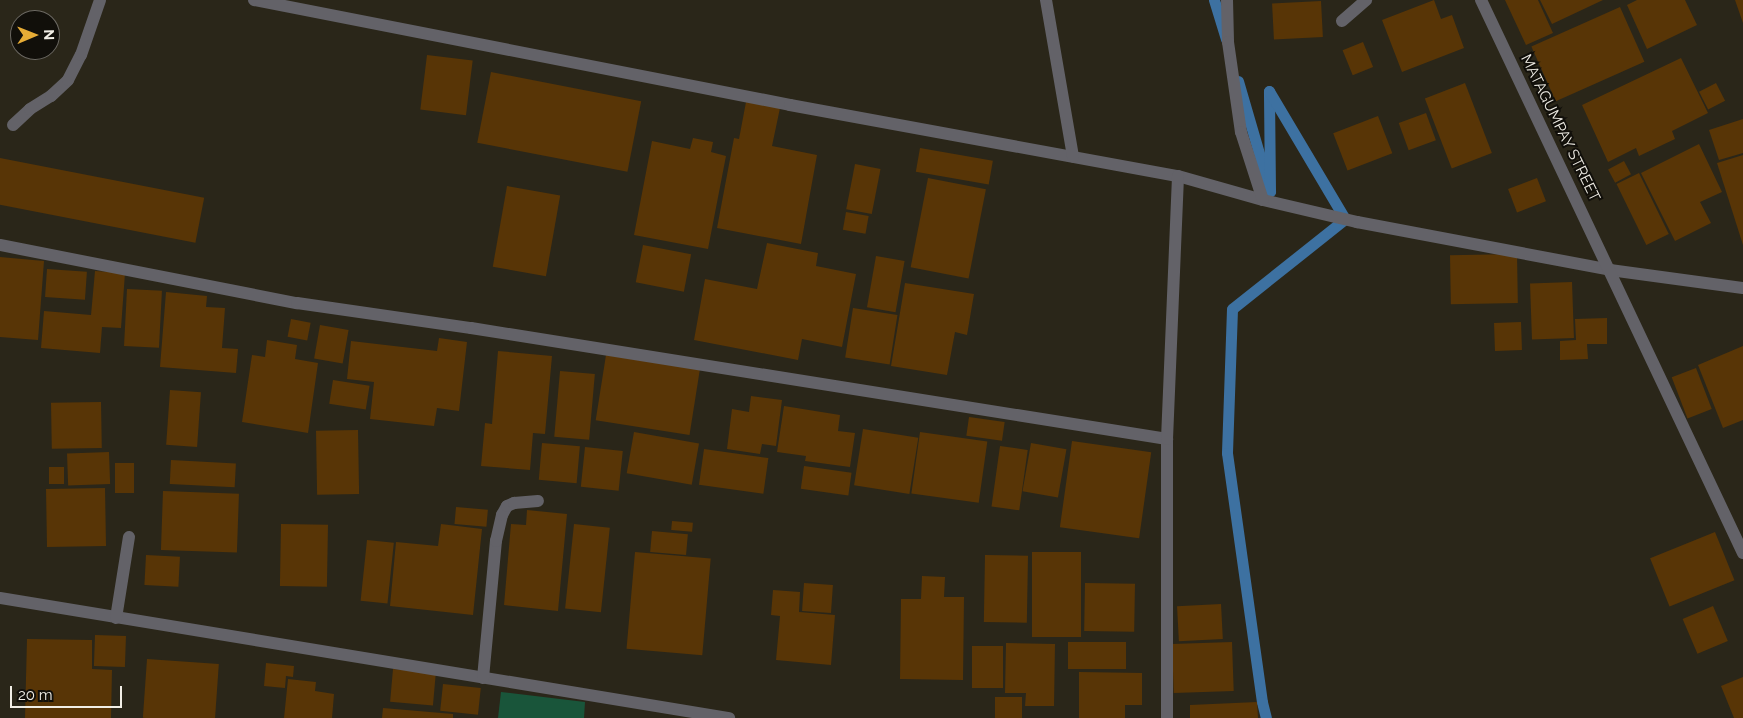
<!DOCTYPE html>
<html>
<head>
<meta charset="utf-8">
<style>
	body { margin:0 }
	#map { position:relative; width:1743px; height:718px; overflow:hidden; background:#2a2619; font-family:Raleway,sans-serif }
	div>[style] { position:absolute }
	.green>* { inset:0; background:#19553a }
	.stream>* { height:11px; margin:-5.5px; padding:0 5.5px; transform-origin:5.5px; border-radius:5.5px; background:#3d71a1 }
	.building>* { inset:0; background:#583506; transform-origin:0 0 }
	.minor>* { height:12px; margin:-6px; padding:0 6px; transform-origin:6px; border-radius:6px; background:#636268 }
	span { translate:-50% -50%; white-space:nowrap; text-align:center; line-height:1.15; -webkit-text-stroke:4px #110f0a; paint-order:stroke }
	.street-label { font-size:15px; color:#f1eee6 }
	.north { position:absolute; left:10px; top:10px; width:50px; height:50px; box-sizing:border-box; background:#110f0a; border:1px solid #6b6862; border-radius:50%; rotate:89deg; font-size:14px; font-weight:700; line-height:20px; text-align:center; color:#f1eee6 }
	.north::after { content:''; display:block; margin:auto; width:18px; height:22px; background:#e7ac36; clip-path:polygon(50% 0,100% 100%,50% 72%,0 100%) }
	.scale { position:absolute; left:10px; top:686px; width:112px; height:22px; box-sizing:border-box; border:2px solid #f1eee6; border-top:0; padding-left:6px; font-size:15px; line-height:18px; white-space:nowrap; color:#f1eee6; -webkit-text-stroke:4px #110f0a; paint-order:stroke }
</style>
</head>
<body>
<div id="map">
	<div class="green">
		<i style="clip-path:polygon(501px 692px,585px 702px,584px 718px,498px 718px)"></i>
	</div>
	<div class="stream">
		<i style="left:1214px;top:0;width:41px;rotate:72.9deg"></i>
		<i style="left:1238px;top:81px;width:115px;rotate:73.8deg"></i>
		<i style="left:1270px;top:191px;width:100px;rotate:-90.6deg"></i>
		<i style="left:1269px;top:91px;width:149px;rotate:59.3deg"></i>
		<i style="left:1345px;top:219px;width:144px;rotate:141.5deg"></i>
		<i style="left:1232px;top:309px;width:144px;rotate:92deg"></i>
		<i style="left:1227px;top:453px;width:251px;rotate:82deg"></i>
		<i style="left:1262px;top:702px;width:16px;rotate:76deg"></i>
	</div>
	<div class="building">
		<i style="clip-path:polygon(1434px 0,1441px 19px,1452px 15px,1464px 48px,1402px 72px,1382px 20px)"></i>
		<i style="clip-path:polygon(1505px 0,1538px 0,1553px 33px,1526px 45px)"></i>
		<i style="clip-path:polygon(1540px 0,1603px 0,1552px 24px)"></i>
		<i style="clip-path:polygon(1637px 0,1685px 0,1697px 25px,1647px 49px,1627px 5px)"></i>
		<i style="clip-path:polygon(1735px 0,1743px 0,1743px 23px)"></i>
		<i style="left:1321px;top:1px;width:36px;height:49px;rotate:87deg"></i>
		<i style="left:1620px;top:7px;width:60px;height:97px;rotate:66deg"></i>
		<i style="left:1363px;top:42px;width:27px;height:22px;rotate:68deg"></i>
		<i style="left:427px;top:55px;width:46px;height:55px;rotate:7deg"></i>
		<i style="clip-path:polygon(1681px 58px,1708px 113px,1672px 131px,1675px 139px,1639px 156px,1636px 148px,1608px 162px,1582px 105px)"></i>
		<i style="left:491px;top:72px;width:153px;height:72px;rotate:11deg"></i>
		<i style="left:1465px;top:83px;width:75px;height:43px;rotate:69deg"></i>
		<i style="left:1716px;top:83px;width:20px;height:19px;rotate:63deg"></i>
		<i style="clip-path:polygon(746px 102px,780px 108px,772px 146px,817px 155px,801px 244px,717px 228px,734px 138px,739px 139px)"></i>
		<i style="left:1426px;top:113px;width:29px;height:29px;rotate:70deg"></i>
		<i style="left:1378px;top:116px;width:40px;height:48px;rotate:69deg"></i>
		<i style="clip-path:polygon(1743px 119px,1743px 153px,1719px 160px,1709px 130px)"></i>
		<i style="clip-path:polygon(693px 138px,713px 142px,711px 152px,726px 156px,708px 249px,634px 235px,652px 141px,690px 149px)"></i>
		<i style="clip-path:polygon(1699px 144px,1722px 192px,1700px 202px,1711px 223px,1675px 241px,1641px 173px)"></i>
		<i style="left:920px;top:148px;width:74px;height:24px;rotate:10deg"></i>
		<i style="clip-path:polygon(1743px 155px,1743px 245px,1717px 163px)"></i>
		<i style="left:0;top:158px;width:208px;height:46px;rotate:11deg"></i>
		<i style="left:1624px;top:161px;width:15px;height:18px;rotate:62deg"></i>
		<i style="left:855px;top:164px;width:26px;height:46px;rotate:11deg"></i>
		<i style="left:1639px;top:173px;width:68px;height:25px;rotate:64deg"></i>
		<i style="left:928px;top:178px;width:59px;height:91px;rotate:11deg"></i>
		<i style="left:1537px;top:178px;width:25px;height:31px;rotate:69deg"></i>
		<i style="left:507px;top:186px;width:54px;height:82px;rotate:10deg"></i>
		<i style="left:846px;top:212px;width:23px;height:18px;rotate:10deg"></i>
		<i style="clip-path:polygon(767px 243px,818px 253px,816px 266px,856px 274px,842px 347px,802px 339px,798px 360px,694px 340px,705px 279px,757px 289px)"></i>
		<i style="left:643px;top:245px;width:49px;height:38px;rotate:11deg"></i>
		<i style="left:1517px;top:254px;width:49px;height:67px;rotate:89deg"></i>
		<i style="left:876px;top:256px;width:29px;height:52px;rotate:10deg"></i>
		<i style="clip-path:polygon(0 257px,44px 261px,38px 340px,0 337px)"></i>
		<i style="left:47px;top:269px;width:40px;height:28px;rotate:4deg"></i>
		<i style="clip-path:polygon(95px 271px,125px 273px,121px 328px,102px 327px,100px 353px,41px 348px,44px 311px,91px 315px)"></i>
		<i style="left:1572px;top:282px;width:56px;height:42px;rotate:88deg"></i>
		<i style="clip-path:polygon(905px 283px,974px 294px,967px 335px,955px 332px,947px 375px,891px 366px)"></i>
		<i style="left:127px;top:289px;width:35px;height:57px;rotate:3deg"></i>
		<i style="clip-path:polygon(166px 292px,207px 296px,206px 307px,225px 308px,222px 348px,238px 349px,236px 373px,160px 367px)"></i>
		<i style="left:853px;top:308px;width:45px;height:50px;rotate:9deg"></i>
		<i style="clip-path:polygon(1607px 318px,1607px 344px,1587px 344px,1588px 359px,1560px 360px,1560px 341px,1576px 340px,1575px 319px)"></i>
		<i style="left:291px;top:319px;width:20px;height:18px;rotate:11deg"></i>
		<i style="left:1521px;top:322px;width:28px;height:27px;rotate:88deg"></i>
		<i style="left:320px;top:325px;width:29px;height:34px;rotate:10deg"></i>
		<i style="clip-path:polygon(439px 338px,467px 342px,459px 411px,437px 408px,434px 426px,370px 419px,374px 382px,347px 379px,351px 341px,437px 351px)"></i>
		<i style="clip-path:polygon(267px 340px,297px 345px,295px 359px,318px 363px,308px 433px,242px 422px,252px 355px,265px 357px)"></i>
		<i style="clip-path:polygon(1743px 346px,1743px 420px,1723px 428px,1698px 365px)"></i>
		<i style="clip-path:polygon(498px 351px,552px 356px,545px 434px,533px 433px,530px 470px,481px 466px,485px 423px,492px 424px)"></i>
		<i style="left:606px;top:355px;width:95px;height:66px;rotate:9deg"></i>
		<i style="left:1696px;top:368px;width:44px;height:26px;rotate:69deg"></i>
		<i style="left:560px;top:371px;width:35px;height:66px;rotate:5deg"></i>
		<i style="left:333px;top:380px;width:37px;height:24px;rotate:9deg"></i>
		<i style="left:170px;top:390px;width:31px;height:55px;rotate:4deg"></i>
		<i style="clip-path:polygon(751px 396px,782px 400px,776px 446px,762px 444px,760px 454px,727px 449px,732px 409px,749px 412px)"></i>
		<i style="left:101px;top:402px;width:46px;height:50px;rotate:89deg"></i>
		<i style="clip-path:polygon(784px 406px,840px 415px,838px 431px,855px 433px,850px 467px,805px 461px,806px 456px,777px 452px)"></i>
		<i style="left:969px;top:417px;width:36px;height:19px;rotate:8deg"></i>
		<i style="left:863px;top:429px;width:56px;height:57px;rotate:9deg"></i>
		<i style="left:358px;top:430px;width:64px;height:42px;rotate:89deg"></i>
		<i style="left:634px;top:432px;width:66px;height:42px;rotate:10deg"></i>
		<i style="left:920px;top:432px;width:68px;height:62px;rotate:8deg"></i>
		<i style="left:1072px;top:441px;width:80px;height:87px;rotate:8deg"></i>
		<i style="left:542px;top:443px;width:38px;height:37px;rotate:5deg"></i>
		<i style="left:1031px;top:443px;width:36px;height:49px;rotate:10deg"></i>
		<i style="left:1000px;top:446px;width:28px;height:61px;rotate:8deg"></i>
		<i style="left:585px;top:447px;width:38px;height:40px;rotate:6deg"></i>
		<i style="left:704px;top:449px;width:65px;height:36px;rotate:8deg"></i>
		<i style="left:109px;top:452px;width:32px;height:42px;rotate:88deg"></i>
		<i style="left:171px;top:460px;width:65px;height:24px;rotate:3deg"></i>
		<i style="left:115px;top:463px;width:19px;height:30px"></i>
		<i style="left:804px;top:466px;width:48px;height:23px;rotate:8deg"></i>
		<i style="left:49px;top:467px;width:15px;height:17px"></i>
		<i style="left:105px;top:488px;width:58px;height:59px;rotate:89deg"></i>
		<i style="left:163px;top:491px;width:76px;height:59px;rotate:2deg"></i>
		<i style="left:456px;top:507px;width:32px;height:17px;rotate:5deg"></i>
		<i style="clip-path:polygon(527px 510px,567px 514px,558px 611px,504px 605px,511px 524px,526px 525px)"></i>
		<i style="left:672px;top:521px;width:21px;height:9px;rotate:5deg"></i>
		<i style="left:281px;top:524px;width:47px;height:62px;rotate:1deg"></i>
		<i style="clip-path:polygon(441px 524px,482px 529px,473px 615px,390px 606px,396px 542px,438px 546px)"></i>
		<i style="left:574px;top:524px;width:36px;height:85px;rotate:6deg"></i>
		<i style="left:652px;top:531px;width:36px;height:21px;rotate:5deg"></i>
		<i style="left:1715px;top:532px;width:52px;height:70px;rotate:68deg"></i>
		<i style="left:367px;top:540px;width:27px;height:61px;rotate:6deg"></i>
		<i style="left:635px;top:552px;width:76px;height:97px;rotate:5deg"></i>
		<i style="left:1032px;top:552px;width:49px;height:85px"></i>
		<i style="left:146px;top:555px;width:34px;height:30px;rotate:3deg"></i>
		<i style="left:985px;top:555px;width:43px;height:67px;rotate:1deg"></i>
		<i style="clip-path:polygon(922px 576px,945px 577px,944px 597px,964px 597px,963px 680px,900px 679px,901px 599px,921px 599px)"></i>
		<i style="left:804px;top:583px;width:29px;height:28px;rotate:4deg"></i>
		<i style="left:1085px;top:583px;width:50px;height:48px;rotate:1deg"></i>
		<i style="clip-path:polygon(773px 590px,800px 592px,799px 612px,835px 615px,831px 665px,776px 660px,780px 616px,771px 615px)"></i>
		<i style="left:1221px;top:604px;width:35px;height:44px;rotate:87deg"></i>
		<i style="left:1713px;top:606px;width:38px;height:33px;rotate:67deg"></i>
		<i style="left:95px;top:635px;width:31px;height:31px;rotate:2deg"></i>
		<i style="clip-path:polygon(27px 639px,92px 640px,92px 669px,112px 670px,111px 718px,25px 718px)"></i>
		<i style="left:1068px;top:642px;width:58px;height:27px"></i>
		<i style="left:1232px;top:642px;width:49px;height:60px;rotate:88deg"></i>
		<i style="clip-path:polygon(1006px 643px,1055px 644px,1054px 706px,1025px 706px,1026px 693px,1005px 693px)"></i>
		<i style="left:972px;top:646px;width:31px;height:42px"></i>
		<i style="left:147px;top:659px;width:72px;height:59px;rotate:4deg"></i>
		<i style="clip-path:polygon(266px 663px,294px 666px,293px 677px,286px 676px,285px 688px,264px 686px)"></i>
		<i style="left:393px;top:669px;width:43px;height:33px;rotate:5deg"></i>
		<i style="clip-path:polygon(1079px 672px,1142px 673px,1142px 705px,1125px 705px,1125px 718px,1079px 718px)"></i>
		<i style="clip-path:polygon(1743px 677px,1743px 718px,1734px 718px,1721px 686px)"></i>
		<i style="clip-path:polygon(288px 679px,316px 682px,315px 691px,334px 694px,332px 718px,284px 718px)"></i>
		<i style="left:443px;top:684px;width:38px;height:27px;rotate:6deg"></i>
		<i style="left:995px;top:697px;width:27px;height:21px"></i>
		<i style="clip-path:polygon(1257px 702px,1258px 718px,1190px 718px,1190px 705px)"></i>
		<i style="clip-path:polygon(383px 708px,453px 714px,453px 718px,382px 718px)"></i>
	</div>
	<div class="minor">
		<i style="left:254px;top:0;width:546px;rotate:11.08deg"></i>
		<i style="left:790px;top:105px;width:394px;rotate:10.4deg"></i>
		<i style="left:1178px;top:176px;width:88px;rotate:15.8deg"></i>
		<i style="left:1263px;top:200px;width:97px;rotate:13.2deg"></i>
		<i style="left:1357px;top:222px;width:258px;rotate:10.7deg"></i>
		<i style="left:1610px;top:270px;width:134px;rotate:7.7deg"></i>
		<i style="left:1046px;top:0;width:159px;rotate:80.2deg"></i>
		<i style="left:1227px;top:0;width:42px;rotate:88.6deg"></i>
		<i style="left:1228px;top:42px;width:91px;rotate:81.8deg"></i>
		<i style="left:1241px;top:132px;width:71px;rotate:72.1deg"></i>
		<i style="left:1481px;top:0;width:612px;rotate:64.65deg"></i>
		<i style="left:1342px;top:21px;width:32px;rotate:-41deg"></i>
		<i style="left:13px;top:125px;width:23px;rotate:-43deg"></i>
		<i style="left:30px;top:109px;width:25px;rotate:-32deg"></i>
		<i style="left:51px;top:96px;width:23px;rotate:-43deg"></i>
		<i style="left:68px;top:80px;width:28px;rotate:-63deg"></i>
		<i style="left:81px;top:55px;width:58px;rotate:-70.9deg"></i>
		<i style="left:0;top:245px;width:303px;rotate:11.1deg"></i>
		<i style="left:297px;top:303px;width:176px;rotate:8.2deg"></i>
		<i style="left:471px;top:328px;width:705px;rotate:9.06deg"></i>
		<i style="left:0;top:598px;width:739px;rotate:9.35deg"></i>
		<i style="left:116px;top:618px;width:82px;rotate:-80.9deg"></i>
		<i style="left:483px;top:678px;width:138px;rotate:-84.6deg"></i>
		<i style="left:496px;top:541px;width:27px;rotate:-77deg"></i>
		<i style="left:502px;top:515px;width:10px;rotate:-61deg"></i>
		<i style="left:507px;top:506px;width:8px;rotate:-23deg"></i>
		<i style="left:514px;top:503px;width:24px;rotate:-5deg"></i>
		<i style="left:1167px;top:718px;width:279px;rotate:-90deg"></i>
		<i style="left:1167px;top:439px;width:263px;rotate:-87.6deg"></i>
	</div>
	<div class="street-label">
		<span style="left:1560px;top:128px;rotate:64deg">MATAGUMPAY STREET</span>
	</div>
	<div class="north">N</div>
	<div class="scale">20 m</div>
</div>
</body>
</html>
